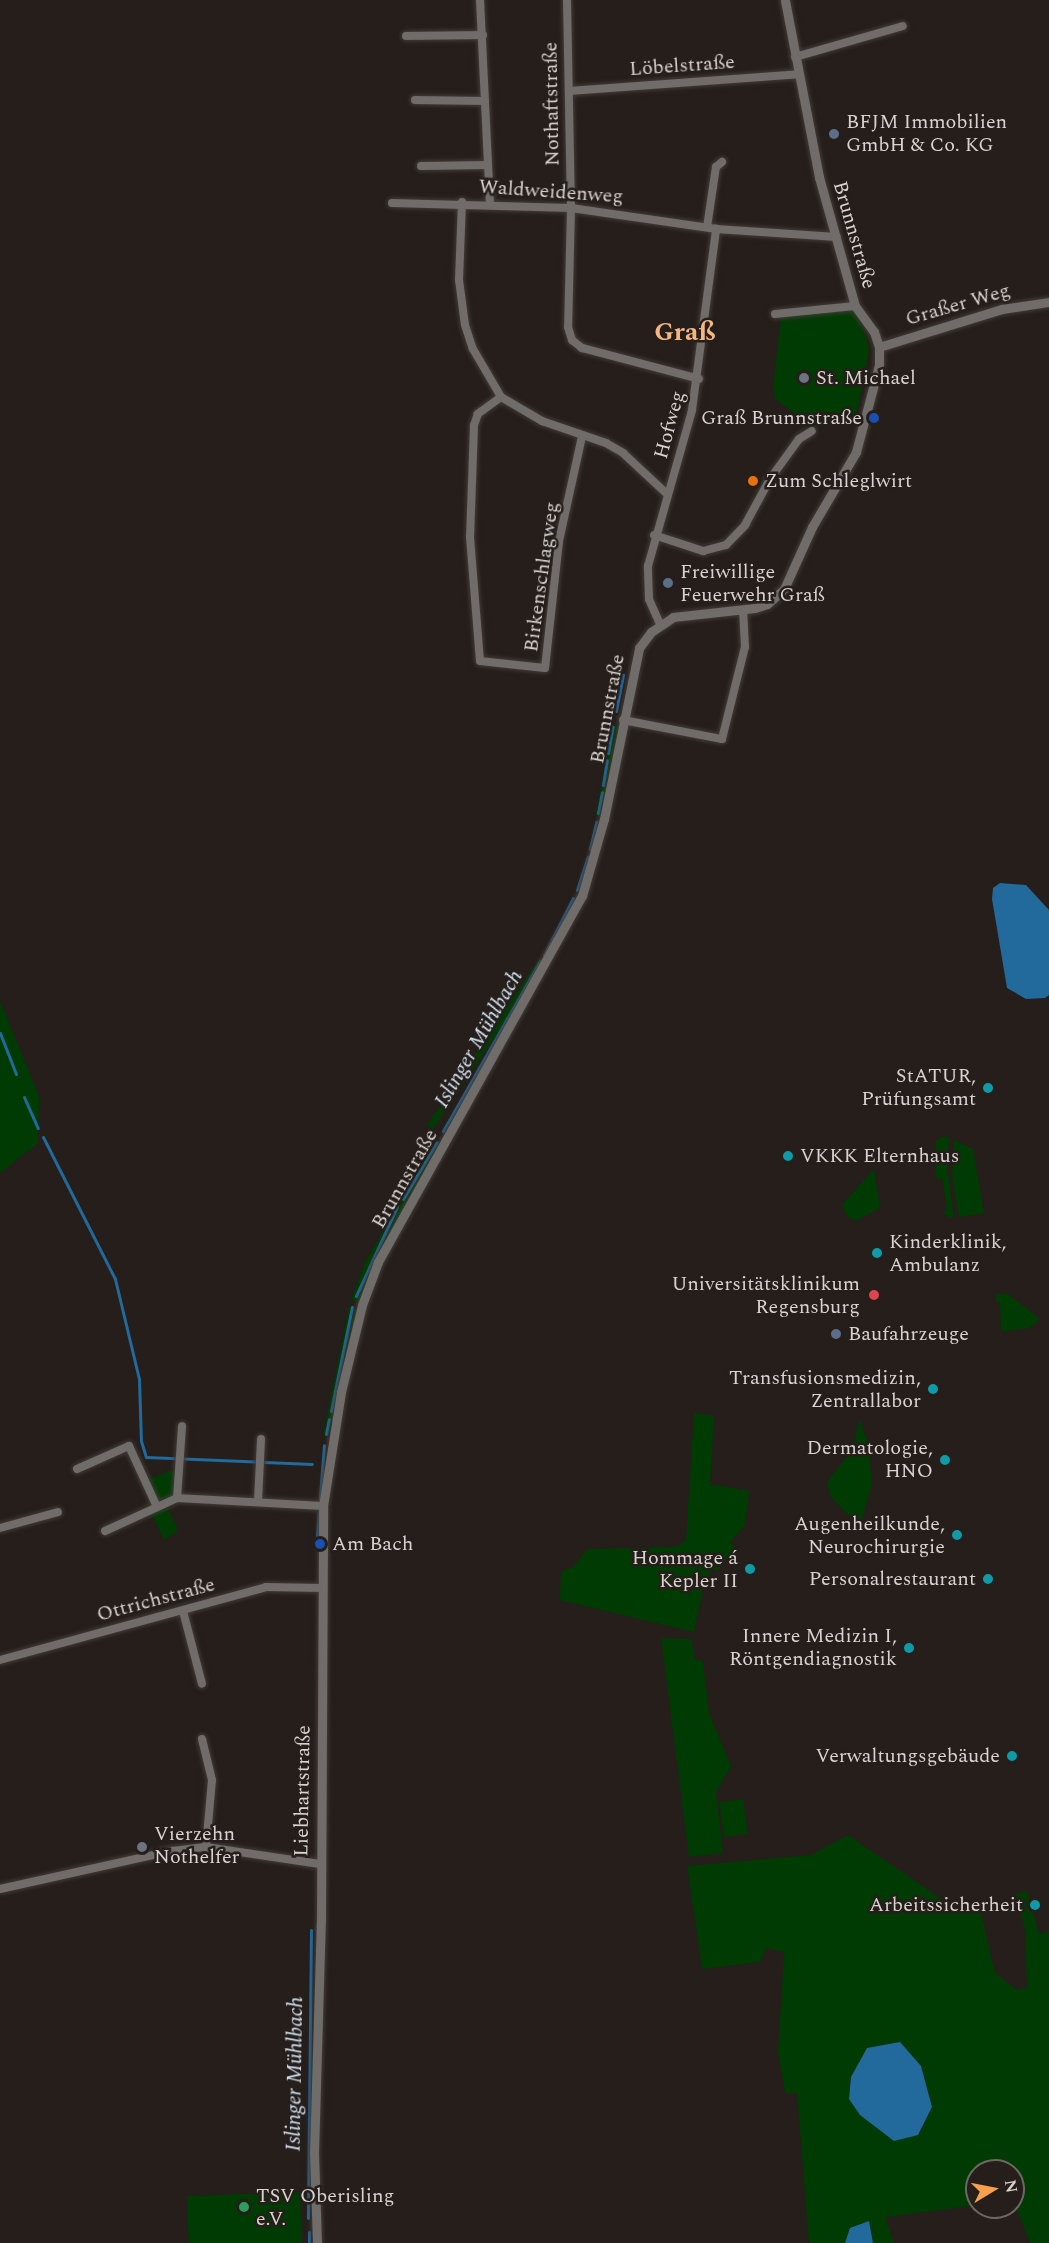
<!DOCTYPE html>
<html>
<head>
<meta charset="utf-8">
<style>
	body { margin:0 }
	#map { position:relative; width:1049px; height:2243px; overflow:hidden; background:#251e1a; font-family:Spectral,serif }
	div>[style] { position:absolute }
	.green>* { inset:0; background:#003b03; transform-origin:0 0 }
	.water>* { inset:0; background:#22699c }
	.stream>* { height:3px; margin:-1.5px; padding:0 1.5px; transform-origin:1.5px; border-radius:1.5px; background:#22699c }
	.roads { filter:drop-shadow(0 0 2px #423b37) drop-shadow(0 0 2px #423b37) }
	.minor>* { height:8px; margin:-4px; padding:0 4px; transform-origin:4px; border-radius:4px; background:#6f6c69 }
	.tertiary>* { height:9px; margin:-4.5px; padding:0 4.5px; transform-origin:4.5px; border-radius:4.5px; background:#6f6c69 }
	.dots>* { width:16px; height:16px; translate:-50% -50%; box-sizing:border-box; border:3px solid #251e1a; border-radius:50% }
	span { translate:-50% -50%; white-space:nowrap; text-align:center; line-height:1.15; -webkit-text-stroke:5px #251e1a; paint-order:stroke }
	.street-label { font-size:20px; color:#d8d3d0 }
	.poi-label { font-size:20px; color:#d8d3d0 }
	.left { translate:0 -50%; text-align:left }
	.right { translate:-100% -50%; text-align:right }
	.water-label { font-size:21px; color:#d2e3f2; font-style:italic }
	.district-label { font-size:26px; color:#f5b781; font-weight:700 }
	.north { position:absolute; left:965px; top:2159px; width:60px; height:60px; box-sizing:border-box; background:#251e1a; border:2px solid #6d6663; border-radius:50%; rotate:80deg; font-size:16px; font-weight:700; line-height:24px; text-align:center; color:#d8d3d0 }
	.north::after { content:''; display:block; margin:auto; width:21px; height:27px; background:#f8a04b; clip-path:polygon(50% 0,100% 100%,50% 72%,0 100%) }
</style>
</head>
<body>
<div id="map">
	<div class="green">
		<i style="clip-path:polygon(853px 310px,866px 335px,869px 351px,857px 412px,847px 422px,814px 428px,775px 399px,773px 386px,781px 316px)"></i>
		<i style="left:613px;top:725px;width:5px;height:92px;rotate:11deg"></i>
		<i style="left:539px;top:959px;width:7px;height:201px;rotate:34deg"></i>
		<i style="clip-path:polygon(0 1001px,39px 1096px,38px 1143px,0 1173px)"></i>
		<i style="clip-path:polygon(944px 1136px,949px 1138px,947px 1169px,954px 1217px,949px 1218px,942px 1212px,947px 1211px,942px 1178px,935px 1179px,936px 1141px)"></i>
		<i style="clip-path:polygon(954px 1140px,973px 1149px,984px 1213px,959px 1217px,952px 1178px)"></i>
		<i style="clip-path:polygon(435px 1142px,440px 1145px,359px 1302px,351px 1300px,365px 1262px)"></i>
		<i style="clip-path:polygon(874px 1169px,880px 1208px,855px 1221px,847px 1216px,842px 1205px)"></i>
		<i style="clip-path:polygon(995px 1294px,1008px 1294px,1040px 1319px,1029px 1328px,1001px 1332px,1000px 1302px,996px 1302px)"></i>
		<i style="clip-path:polygon(349px 1306px,357px 1310px,329px 1435px,323px 1435px)"></i>
		<i style="clip-path:polygon(694px 1413px,714px 1416px,710px 1484px,749px 1491px,745px 1525px,730px 1542px,735px 1546px,718px 1571px,712px 1569px,704px 1584px,694px 1632px,560px 1600px,561px 1571px,573px 1567px,587px 1549px,676px 1547px,686px 1540px)"></i>
		<i style="clip-path:polygon(859px 1419px,867px 1440px,872px 1483px,860px 1527px,830px 1496px,827px 1482px,853px 1449px)"></i>
		<i style="clip-path:polygon(178px 1468px,176px 1498px,158px 1505px,146px 1480px)"></i>
		<i style="clip-path:polygon(167px 1506px,178px 1531px,164px 1540px,151px 1513px)"></i>
		<i style="clip-path:polygon(661px 1638px,691px 1639px,695px 1660px,703px 1661px,709px 1713px,731px 1766px,716px 1792px,723px 1853px,689px 1857px)"></i>
		<i style="left:743px;top:1799px;width:35px;height:24px;rotate:82deg"></i>
		<i style="clip-path:polygon(evenodd,848px 1835px,950px 1905px,979px 1905px,995px 1973px,1017px 1990px,1027px 1987px,1025px 1929px,1015px 1894px,1027px 1891px,1039px 1934px,1049px 1931px,1049px 2243px,1030px 2243px,1013px 2200px,1013px 2171px,977px 2171px,977px 2205px,885px 2217px,894px 2243px,873px 2243px,869px 2221px,850px 2228px,845px 2243px,809px 2243px,797px 2093px,785px 2093px,778px 2052px,784px 1952px,766px 1948px,760px 1962px,702px 1969px,687px 1866px,811px 1855px,848px 1835px,900px 2042px,921px 2066px,932px 2107px,919px 2135px,860px 2115px,849px 2099px,851px 2077px,867px 2048px,900px 2042px)"></i>
		<i style="left:300px;top:2192px;width:51px;height:113px;rotate:88deg"></i>
	</div>
	<div class="water">
		<i style="clip-path:polygon(1000px 883px,1026px 885px,1049px 910px,1049px 995px,1045px 998px,1026px 999px,1007px 988px,992px 899px,993px 888px)"></i>
		<i style="clip-path:polygon(900px 2042px,921px 2066px,932px 2107px,918px 2135px,894px 2141px,860px 2115px,849px 2099px,851px 2077px,867px 2048px)"></i>
		<i style="clip-path:polygon(869px 2221px,873px 2243px,845px 2243px,850px 2228px)"></i>
	</div>
	<div class="stream">
		<i style="left:616px;top:711px;width:37px;rotate:-79deg"></i>
		<i style="left:608px;top:753px;width:27px;rotate:-80deg"></i>
		<i style="left:603px;top:785px;width:25px;rotate:-81deg"></i>
		<i style="left:598px;top:813px;width:21px;rotate:-79deg"></i>
		<i style="left:590px;top:849px;width:28px;rotate:-77deg"></i>
		<i style="left:577px;top:890px;width:35px;rotate:-72deg"></i>
		<i style="left:544px;top:955px;width:64px;rotate:-63deg"></i>
		<i style="left:0;top:1033px;width:44px;rotate:68.7deg"></i>
		<i style="left:24px;top:1097px;width:34px;rotate:66deg"></i>
		<i style="left:443px;top:1131px;width:196px;rotate:-60.3deg"></i>
		<i style="left:43px;top:1137px;width:159px;rotate:63.1deg"></i>
		<i style="left:115px;top:1279px;width:103px;rotate:76.5deg"></i>
		<i style="left:139px;top:1379px;width:62px;rotate:88.2deg"></i>
		<i style="left:141px;top:1441px;width:17px;rotate:73deg"></i>
		<i style="left:146px;top:1457px;width:166px;rotate:2.4deg"></i>
		<i style="left:403px;top:1199px;width:66px;rotate:-59.2deg"></i>
		<i style="left:356px;top:1296px;width:98px;rotate:-65.3deg"></i>
		<i style="left:331px;top:1411px;width:106px;rotate:-78.6deg"></i>
		<i style="left:326px;top:1434px;width:15px;rotate:-79deg"></i>
		<i style="left:317px;top:1536px;width:91px;rotate:-85.6deg"></i>
		<i style="left:308px;top:2218px;width:288px;rotate:-89.4deg"></i>
		<i style="left:309px;top:2232px;width:11px;rotate:90deg"></i>
	</div>
	<div class="roads">
		<div class="minor">
			<i style="left:480px;top:0;width:203px;rotate:87.2deg"></i>
			<i style="left:567px;top:0;width:208px;rotate:88.9deg"></i>
			<i style="left:571px;top:208px;width:119px;rotate:91.4deg"></i>
			<i style="left:568px;top:327px;width:14px;rotate:73deg"></i>
			<i style="left:572px;top:340px;width:13px;rotate:39deg"></i>
			<i style="left:582px;top:348px;width:121px;rotate:14.8deg"></i>
			<i style="left:406px;top:36px;width:77px;rotate:-0.7deg"></i>
			<i style="left:795px;top:57px;width:112px;rotate:-16deg"></i>
			<i style="left:569px;top:91px;width:230px;rotate:-4.2deg"></i>
			<i style="left:415px;top:100px;width:70px;rotate:0.8deg"></i>
			<i style="left:421px;top:166px;width:67px;rotate:-0.9deg"></i>
			<i style="left:462px;top:202px;width:78px;rotate:92.2deg"></i>
			<i style="left:459px;top:280px;width:45px;rotate:82.4deg"></i>
			<i style="left:465px;top:325px;width:25px;rotate:72deg"></i>
			<i style="left:473px;top:349px;width:56px;rotate:59.7deg"></i>
			<i style="left:501px;top:397px;width:48px;rotate:30.3deg"></i>
			<i style="left:542px;top:421px;width:68px;rotate:19deg"></i>
			<i style="left:606px;top:443px;width:20px;rotate:30deg"></i>
			<i style="left:623px;top:453px;width:60px;rotate:43deg"></i>
			<i style="left:392px;top:203px;width:179px;rotate:1.6deg"></i>
			<i style="left:571px;top:208px;width:147px;rotate:8.2deg"></i>
			<i style="left:716px;top:229px;width:121px;rotate:3.8deg"></i>
			<i style="left:707px;top:227px;width:61px;rotate:-81.5deg"></i>
			<i style="left:716px;top:167px;width:8px;rotate:-40deg"></i>
			<i style="left:775px;top:314px;width:80px;rotate:-5.7deg"></i>
			<i style="left:501px;top:397px;width:29px;rotate:144deg"></i>
			<i style="left:478px;top:414px;width:12px;rotate:110deg"></i>
			<i style="left:474px;top:425px;width:112px;rotate:92deg"></i>
			<i style="left:470px;top:537px;width:124px;rotate:85.4deg"></i>
			<i style="left:480px;top:661px;width:65px;rotate:6.1deg"></i>
			<i style="left:545px;top:668px;width:128px;rotate:-83.7deg"></i>
			<i style="left:559px;top:541px;width:107px;rotate:-77.6deg"></i>
			<i style="left:654px;top:535px;width:52px;rotate:18.1deg"></i>
			<i style="left:703px;top:551px;width:24px;rotate:-15deg"></i>
			<i style="left:726px;top:545px;width:28px;rotate:-46deg"></i>
			<i style="left:745px;top:525px;width:52px;rotate:-61.5deg"></i>
			<i style="left:770px;top:479px;width:49px;rotate:-54.1deg"></i>
			<i style="left:799px;top:439px;width:15px;rotate:-32deg"></i>
			<i style="left:660px;top:624px;width:27px;rotate:-114deg"></i>
			<i style="left:649px;top:599px;width:33px;rotate:-92deg"></i>
			<i style="left:648px;top:566px;width:162px;rotate:-74.2deg"></i>
			<i style="left:692px;top:410px;width:183px;rotate:-82.4deg"></i>
			<i style="left:623px;top:720px;width:101px;rotate:10.9deg"></i>
			<i style="left:722px;top:739px;width:95px;rotate:-76deg"></i>
			<i style="left:745px;top:647px;width:37px;rotate:-93deg"></i>
			<i style="left:77px;top:1469px;width:57px;rotate:-23.9deg"></i>
			<i style="left:129px;top:1446px;width:67px;rotate:65.3deg"></i>
			<i style="left:177px;top:1498px;width:72px;rotate:-86deg"></i>
			<i style="left:258px;top:1501px;width:62px;rotate:-87.2deg"></i>
			<i style="left:0;top:1528px;width:60px;rotate:-15.4deg"></i>
			<i style="left:105px;top:1531px;width:79px;rotate:-24.6deg"></i>
			<i style="left:177px;top:1498px;width:146px;rotate:3.1deg"></i>
			<i style="left:183px;top:1611px;width:75px;rotate:75.4deg"></i>
			<i style="left:0;top:1660px;width:276px;rotate:-15.3deg"></i>
			<i style="left:266px;top:1587px;width:56px;rotate:1deg"></i>
			<i style="left:202px;top:1739px;width:42px;rotate:76.3deg"></i>
			<i style="left:212px;top:1780px;width:67px;rotate:95.1deg"></i>
			<i style="left:0;top:1889px;width:176px;rotate:-12.5deg"></i>
			<i style="left:172px;top:1851px;width:34px;rotate:-7deg"></i>
			<i style="left:206px;top:1847px;width:115px;rotate:8.5deg"></i>
		</div>
		<div class="tertiary">
			<i style="left:879px;top:347px;width:129px;rotate:-17.2deg"></i>
			<i style="left:1002px;top:309px;width:48px;rotate:-8.5deg"></i>
			<i style="left:317px;top:2243px;width:90px;rotate:-91.9deg"></i>
			<i style="left:314px;top:2153px;width:232px;rotate:-88.3deg"></i>
			<i style="left:321px;top:1921px;width:415px;rotate:-89.7deg"></i>
			<i style="left:323px;top:1506px;width:115px;rotate:-81deg"></i>
			<i style="left:341px;top:1392px;width:89px;rotate:-76.4deg"></i>
			<i style="left:362px;top:1305px;width:46px;rotate:-69.6deg"></i>
			<i style="left:378px;top:1262px;width:419px;rotate:-60.9deg"></i>
			<i style="left:582px;top:896px;width:80px;rotate:-74.1deg"></i>
			<i style="left:604px;top:819px;width:175px;rotate:-78.4deg"></i>
			<i style="left:639px;top:648px;width:20px;rotate:-53deg"></i>
			<i style="left:651px;top:632px;width:27px;rotate:-34deg"></i>
			<i style="left:673px;top:617px;width:82px;rotate:-6.3deg"></i>
			<i style="left:755px;top:608px;width:13px;rotate:-18deg"></i>
			<i style="left:767px;top:604px;width:23px;rotate:-41deg"></i>
			<i style="left:784px;top:589px;width:68px;rotate:-65.7deg"></i>
			<i style="left:812px;top:527px;width:87px;rotate:-59.6deg"></i>
			<i style="left:856px;top:452px;width:90px;rotate:-75.2deg"></i>
			<i style="left:879px;top:365px;width:18px;rotate:-90deg"></i>
			<i style="left:879px;top:347px;width:16px;rotate:-108deg"></i>
			<i style="left:874px;top:332px;width:32px;rotate:-126deg"></i>
			<i style="left:855px;top:306px;width:134px;rotate:-105.6deg"></i>
			<i style="left:819px;top:177px;width:180px;rotate:-100.9deg"></i>
		</div>
	</div>
	<div class="dots">
		<i style="left:834px;top:134px;background:#5c6f8a"></i>
		<i style="left:804px;top:378px;background:#6b7280"></i>
		<i style="left:874px;top:418px;background:#1a4fb4"></i>
		<i style="left:753px;top:481px;background:#e8710a"></i>
		<i style="left:668px;top:583px;background:#5c6f8a"></i>
		<i style="left:988px;top:1088px;background:#0f9aa8"></i>
		<i style="left:788px;top:1156px;background:#0f9aa8"></i>
		<i style="left:877px;top:1253px;background:#0f9aa8"></i>
		<i style="left:874px;top:1295px;background:#e0444e"></i>
		<i style="left:836px;top:1334px;background:#5c6f8a"></i>
		<i style="left:933px;top:1389px;background:#0f9aa8"></i>
		<i style="left:945px;top:1460px;background:#0f9aa8"></i>
		<i style="left:957px;top:1535px;background:#0f9aa8"></i>
		<i style="left:320px;top:1544px;background:#1a4fb4"></i>
		<i style="left:750px;top:1569px;background:#0f9aa8"></i>
		<i style="left:988px;top:1579px;background:#0f9aa8"></i>
		<i style="left:909px;top:1648px;background:#0f9aa8"></i>
		<i style="left:1012px;top:1756px;background:#0f9aa8"></i>
		<i style="left:142px;top:1847px;background:#6b7280"></i>
		<i style="left:1035px;top:1905px;background:#0f9aa8"></i>
		<i style="left:244px;top:2207px;background:#2e9e5b"></i>
	</div>
	<div class="street-label">
		<span style="left:682px;top:66px;rotate:-4deg">Löbelstraße</span>
		<span style="left:552px;top:104px;rotate:-91deg">Nothaftstraße</span>
		<span style="left:551px;top:192px;rotate:4deg">Waldweidenweg</span>
		<span style="left:854px;top:235px;rotate:74deg">Brunnstraße</span>
		<span style="left:958px;top:305px;rotate:-16deg">Graßer Weg</span>
		<span style="left:670px;top:425px;rotate:-75deg">Hofweg</span>
		<span style="left:542px;top:577px;rotate:-82deg">Birkenschlagweg</span>
		<span style="left:608px;top:709px;rotate:-79deg">Brunnstraße</span>
		<span style="left:405px;top:1179px;rotate:-60deg">Brunnstraße</span>
		<span style="left:156px;top:1600px;rotate:-15deg">Ottrichstraße</span>
		<span style="left:303px;top:1791px;rotate:-89deg">Liebhartstraße</span>
	</div>
	<div class="poi-label">
		<span class="left" style="left:846px;top:134px">BFJM Immobilien<br>GmbH &amp; Co. KG</span>
		<span class="left" style="left:816px;top:378px">St. Michael</span>
		<span class="right" style="left:862px;top:418px">Graß Brunnstraße</span>
		<span class="left" style="left:765px;top:481px">Zum Schleglwirt</span>
		<span class="left" style="left:680px;top:584px">Freiwillige<br>Feuerwehr Graß</span>
		<span class="right" style="left:976px;top:1088px">StATUR,<br>Prüfungsamt</span>
		<span class="left" style="left:800px;top:1156px">VKKK Elternhaus</span>
		<span class="left" style="left:889px;top:1254px">Kinderklinik,<br>Ambulanz</span>
		<span class="right" style="left:860px;top:1296px">Universitätsklinikum<br>Regensburg</span>
		<span class="left" style="left:848px;top:1334px">Baufahrzeuge</span>
		<span class="right" style="left:921px;top:1390px">Transfusionsmedizin,<br>Zentrallabor</span>
		<span class="right" style="left:933px;top:1460px">Dermatologie,<br>HNO</span>
		<span class="right" style="left:945px;top:1536px">Augenheilkunde,<br>Neurochirurgie</span>
		<span class="left" style="left:332px;top:1544px">Am Bach</span>
		<span class="right" style="left:738px;top:1570px">Hommage á<br>Kepler II</span>
		<span class="right" style="left:976px;top:1579px">Personalrestaurant</span>
		<span class="right" style="left:897px;top:1648px">Innere Medizin I,<br>Röntgendiagnostik</span>
		<span class="right" style="left:1000px;top:1756px">Verwaltungsgebäude</span>
		<span class="left" style="left:154px;top:1846px">Vierzehn<br>Nothelfer</span>
		<span class="right" style="left:1023px;top:1905px">Arbeitssicherheit</span>
		<span class="left" style="left:256px;top:2208px">TSV Oberisling<br>e.V.</span>
	</div>
	<div class="water-label">
		<span style="left:479px;top:1039px;rotate:-60deg">Islinger Mühlbach</span>
		<span style="left:295px;top:2074px;rotate:-89deg">Islinger Mühlbach</span>
	</div>
	<div class="district-label">
		<span style="left:685px;top:333px">Graß</span>
	</div>
	<div class="north">N</div>
</div>
</body>
</html>
